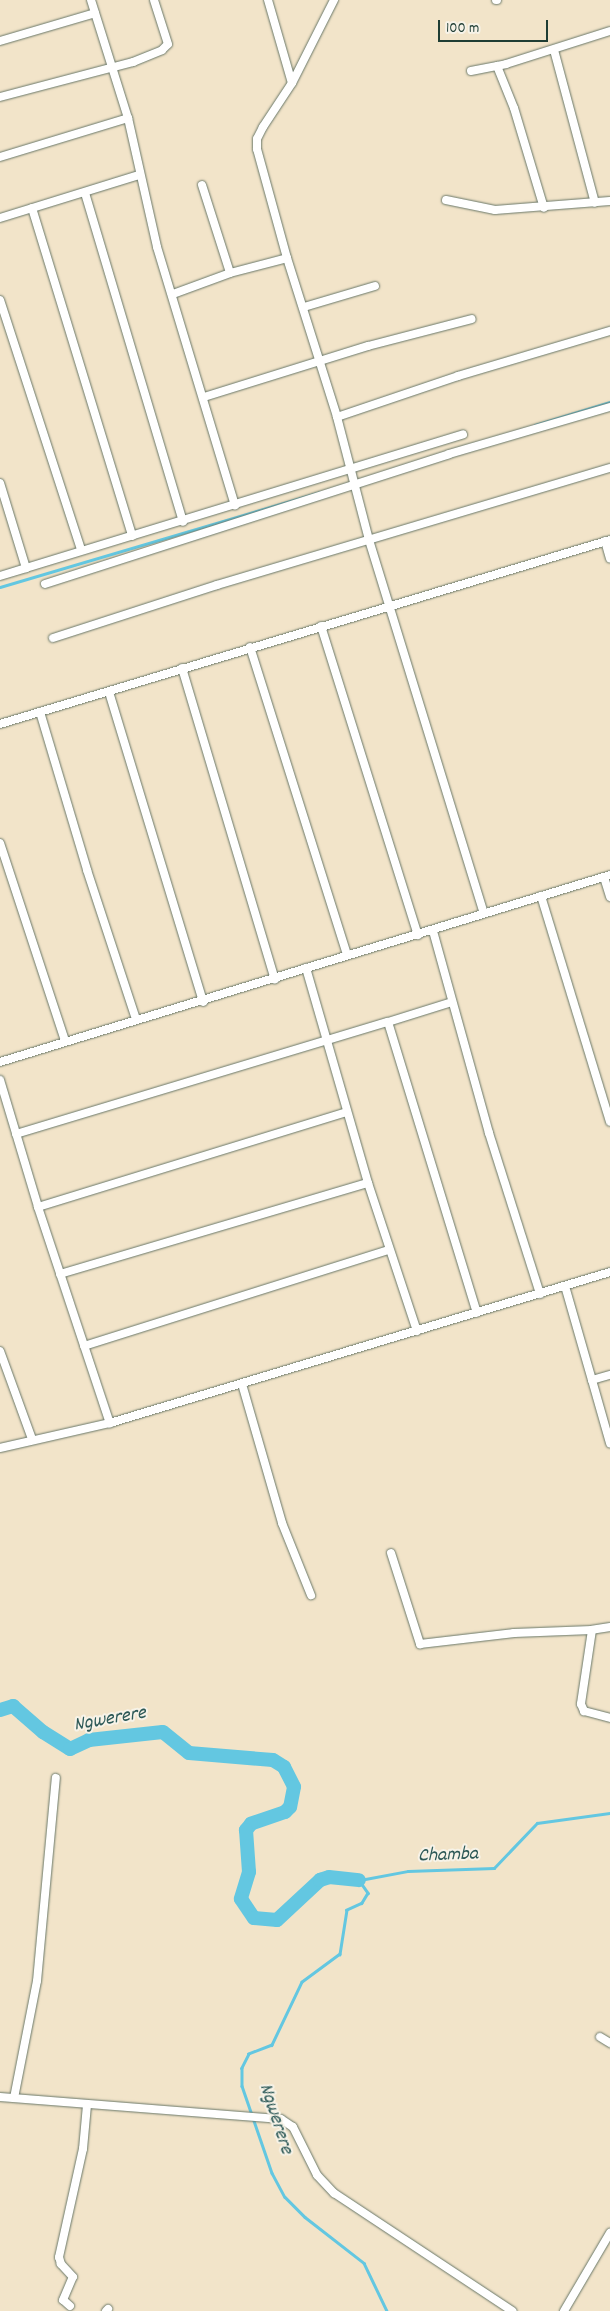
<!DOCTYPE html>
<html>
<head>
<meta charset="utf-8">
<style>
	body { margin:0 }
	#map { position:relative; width:610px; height:2311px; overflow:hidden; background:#f2e4c9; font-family:Dekko,sans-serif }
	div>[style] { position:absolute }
	.stream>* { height:2.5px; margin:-1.25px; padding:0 1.25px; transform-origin:1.25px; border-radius:1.25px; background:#63c7e1 }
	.river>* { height:14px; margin:-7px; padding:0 7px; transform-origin:7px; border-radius:7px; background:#63c7e1 }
	.roads { filter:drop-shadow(0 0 1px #697768) drop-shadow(0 0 1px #697768) }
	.minor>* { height:8px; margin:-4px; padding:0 4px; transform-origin:4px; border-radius:4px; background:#fff }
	span { translate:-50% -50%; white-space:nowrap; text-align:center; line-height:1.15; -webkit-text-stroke:4px #f7f3e8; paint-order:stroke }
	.water-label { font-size:20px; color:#2d5957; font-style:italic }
	.scale { position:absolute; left:438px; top:20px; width:110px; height:22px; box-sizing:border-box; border:2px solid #1f3d34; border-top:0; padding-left:6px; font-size:15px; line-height:18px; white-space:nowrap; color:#1f3d34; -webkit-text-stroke:4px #f7f3e8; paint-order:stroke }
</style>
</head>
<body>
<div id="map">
	<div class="stream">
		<i style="left:535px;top:425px;width:78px;rotate:-17deg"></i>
		<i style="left:0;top:587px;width:334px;rotate:-16.5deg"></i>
		<i style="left:359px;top:1880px;width:16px;rotate:55deg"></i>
		<i style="left:368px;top:1893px;width:12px;rotate:121deg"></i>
		<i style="left:362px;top:1903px;width:17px;rotate:155deg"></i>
		<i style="left:347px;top:1910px;width:45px;rotate:99deg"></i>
		<i style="left:340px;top:1954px;width:47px;rotate:143.6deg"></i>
		<i style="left:302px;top:1982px;width:70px;rotate:115.5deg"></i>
		<i style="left:272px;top:2045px;width:25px;rotate:159deg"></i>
		<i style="left:249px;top:2054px;width:16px;rotate:117deg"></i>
		<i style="left:242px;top:2068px;width:18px;rotate:90deg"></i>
		<i style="left:242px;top:2086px;width:92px;rotate:71deg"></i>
		<i style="left:272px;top:2173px;width:27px;rotate:62deg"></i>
		<i style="left:285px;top:2197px;width:28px;rotate:45deg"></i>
		<i style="left:305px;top:2217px;width:75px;rotate:37.9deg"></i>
		<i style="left:364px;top:2263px;width:53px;rotate:64.4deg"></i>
		<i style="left:360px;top:1880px;width:49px;rotate:-10.6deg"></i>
		<i style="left:408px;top:1871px;width:86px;rotate:-2deg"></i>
		<i style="left:494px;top:1868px;width:62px;rotate:-46.3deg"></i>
		<i style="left:537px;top:1823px;width:74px;rotate:-7.8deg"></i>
	</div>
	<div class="river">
		<i style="left:0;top:1710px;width:14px;rotate:-17deg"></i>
		<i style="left:13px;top:1706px;width:40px;rotate:41deg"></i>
		<i style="left:43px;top:1732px;width:32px;rotate:32deg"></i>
		<i style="left:70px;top:1749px;width:21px;rotate:-25deg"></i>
		<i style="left:89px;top:1740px;width:74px;rotate:-6.2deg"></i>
		<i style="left:163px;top:1732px;width:33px;rotate:39deg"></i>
		<i style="left:189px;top:1753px;width:84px;rotate:4.8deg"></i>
		<i style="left:273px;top:1760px;width:13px;rotate:32deg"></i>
		<i style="left:284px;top:1767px;width:22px;rotate:63deg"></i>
		<i style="left:294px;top:1787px;width:20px;rotate:101deg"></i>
		<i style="left:290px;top:1807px;width:7px;rotate:135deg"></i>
		<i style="left:285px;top:1812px;width:36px;rotate:161deg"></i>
		<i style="left:251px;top:1824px;width:8px;rotate:130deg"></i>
		<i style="left:246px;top:1830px;width:42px;rotate:85.9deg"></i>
		<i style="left:249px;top:1872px;width:28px;rotate:107deg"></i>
		<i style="left:241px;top:1899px;width:23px;rotate:56deg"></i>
		<i style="left:254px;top:1918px;width:23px;rotate:5deg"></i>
		<i style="left:277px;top:1920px;width:59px;rotate:-42.9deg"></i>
		<i style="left:320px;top:1880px;width:9px;rotate:-18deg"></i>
		<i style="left:329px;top:1877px;width:30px;rotate:6deg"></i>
	</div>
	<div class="roads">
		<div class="minor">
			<i style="left:91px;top:0;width:124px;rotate:72.6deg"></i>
			<i style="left:128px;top:118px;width:132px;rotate:77.3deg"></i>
			<i style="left:157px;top:247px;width:270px;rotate:73.2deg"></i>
			<i style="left:268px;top:0;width:86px;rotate:73.9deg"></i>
			<i style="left:334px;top:0;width:93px;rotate:116.8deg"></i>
			<i style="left:292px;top:83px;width:53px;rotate:123.4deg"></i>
			<i style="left:263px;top:127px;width:13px;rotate:117deg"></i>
			<i style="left:257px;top:139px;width:10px;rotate:90deg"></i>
			<i style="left:257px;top:149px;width:113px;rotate:74.6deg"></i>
			<i style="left:287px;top:258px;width:167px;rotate:72.5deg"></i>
			<i style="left:337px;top:417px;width:127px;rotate:75.4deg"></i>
			<i style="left:369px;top:540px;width:390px;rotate:72.9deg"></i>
			<i style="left:496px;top:0;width:1px"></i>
			<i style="left:0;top:41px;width:99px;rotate:-16.4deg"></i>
			<i style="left:554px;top:50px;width:158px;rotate:75deg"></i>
			<i style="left:497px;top:66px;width:45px;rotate:68deg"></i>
			<i style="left:514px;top:108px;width:104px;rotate:73.3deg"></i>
			<i style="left:471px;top:71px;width:36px;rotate:-11deg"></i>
			<i style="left:506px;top:64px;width:109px;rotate:-17.6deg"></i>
			<i style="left:0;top:97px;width:138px;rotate:-14.7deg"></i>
			<i style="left:133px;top:62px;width:31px;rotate:-22deg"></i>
			<i style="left:162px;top:50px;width:8px;rotate:-45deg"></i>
			<i style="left:168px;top:44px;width:46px;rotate:-107.7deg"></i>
			<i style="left:0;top:157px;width:134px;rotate:-16.9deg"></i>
			<i style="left:202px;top:185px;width:92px;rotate:72.3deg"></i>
			<i style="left:85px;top:193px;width:343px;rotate:73.4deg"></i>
			<i style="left:446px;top:200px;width:50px;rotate:11.5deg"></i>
			<i style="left:495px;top:210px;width:115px;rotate:-4.5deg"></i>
			<i style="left:32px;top:208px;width:343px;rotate:73deg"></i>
			<i style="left:0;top:218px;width:145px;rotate:-17.2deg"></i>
			<i style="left:173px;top:294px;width:61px;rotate:-20.2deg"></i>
			<i style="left:230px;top:273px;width:59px;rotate:-14.7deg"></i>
			<i style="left:0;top:300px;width:262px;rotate:72deg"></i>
			<i style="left:304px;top:307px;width:74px;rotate:-16.5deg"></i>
			<i style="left:204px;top:397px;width:172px;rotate:-17.3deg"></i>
			<i style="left:368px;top:346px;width:107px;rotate:-14.6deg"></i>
			<i style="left:337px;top:417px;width:128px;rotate:-18.7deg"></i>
			<i style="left:458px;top:376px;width:159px;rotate:-16.5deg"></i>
			<i style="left:0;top:483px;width:89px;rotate:73deg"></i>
			<i style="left:26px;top:568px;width:457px;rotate:-17deg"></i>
			<i style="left:605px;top:541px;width:18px;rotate:74deg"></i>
			<i style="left:0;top:576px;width:27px;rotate:-17deg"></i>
			<i style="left:45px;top:584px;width:424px;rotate:-17.8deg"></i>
			<i style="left:449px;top:454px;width:168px;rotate:-16.3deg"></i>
			<i style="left:321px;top:626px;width:324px;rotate:72.6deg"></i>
			<i style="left:53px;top:638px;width:172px;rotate:-17.9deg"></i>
			<i style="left:217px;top:585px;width:410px;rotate:-16.6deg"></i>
			<i style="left:250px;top:647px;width:323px;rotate:72.5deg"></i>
			<i style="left:182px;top:668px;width:325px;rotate:73.4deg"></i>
			<i style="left:109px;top:692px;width:324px;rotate:73.1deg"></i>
			<i style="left:40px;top:712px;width:165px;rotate:73.4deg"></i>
			<i style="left:87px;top:870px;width:157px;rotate:71.8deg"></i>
			<i style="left:0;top:724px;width:637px;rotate:-16.79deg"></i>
			<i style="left:0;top:843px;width:208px;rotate:71.8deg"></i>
			<i style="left:604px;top:877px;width:21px;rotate:73deg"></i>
			<i style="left:541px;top:896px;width:236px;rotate:73deg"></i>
			<i style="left:433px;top:931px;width:210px;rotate:74.5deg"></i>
			<i style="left:489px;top:1133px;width:169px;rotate:72.4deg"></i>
			<i style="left:306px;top:968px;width:224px;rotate:73.9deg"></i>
			<i style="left:368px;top:1183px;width:156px;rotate:71.7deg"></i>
			<i style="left:452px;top:1002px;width:67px;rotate:162.6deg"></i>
			<i style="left:388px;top:1022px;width:304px;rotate:73deg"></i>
			<i style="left:0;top:1062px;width:638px;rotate:-17.04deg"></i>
			<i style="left:0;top:1080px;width:133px;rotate:73.3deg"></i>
			<i style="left:38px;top:1207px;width:228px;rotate:71.6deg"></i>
			<i style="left:16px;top:1134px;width:388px;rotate:-16.8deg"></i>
			<i style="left:38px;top:1207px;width:323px;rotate:-17.1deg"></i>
			<i style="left:60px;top:1274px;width:321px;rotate:-16.5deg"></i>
			<i style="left:565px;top:1286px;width:98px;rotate:74deg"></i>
			<i style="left:592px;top:1380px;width:19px;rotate:-16deg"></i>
			<i style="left:84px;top:1346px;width:320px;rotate:-17.5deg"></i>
			<i style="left:0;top:1351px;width:94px;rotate:70deg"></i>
			<i style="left:592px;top:1380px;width:66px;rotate:74.1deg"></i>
			<i style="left:242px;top:1384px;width:145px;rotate:73.9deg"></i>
			<i style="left:282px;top:1523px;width:78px;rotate:68.1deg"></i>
			<i style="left:0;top:1448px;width:113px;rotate:-12.8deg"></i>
			<i style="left:110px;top:1423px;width:522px;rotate:-16.8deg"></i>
			<i style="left:391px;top:1553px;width:96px;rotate:72.3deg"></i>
			<i style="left:420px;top:1644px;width:95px;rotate:-6.7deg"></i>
			<i style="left:514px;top:1633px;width:78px;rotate:-2.2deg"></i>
			<i style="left:610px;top:1627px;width:18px;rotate:171deg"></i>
			<i style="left:592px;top:1630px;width:75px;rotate:98.5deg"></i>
			<i style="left:581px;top:1704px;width:8px;rotate:67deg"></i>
			<i style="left:584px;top:1711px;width:27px;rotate:15deg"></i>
			<i style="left:600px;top:2037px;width:12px;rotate:31deg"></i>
			<i style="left:0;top:2097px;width:282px;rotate:4.5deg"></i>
			<i style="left:281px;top:2119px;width:14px;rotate:34deg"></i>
			<i style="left:293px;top:2127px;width:54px;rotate:63.4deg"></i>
			<i style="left:317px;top:2175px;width:25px;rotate:47deg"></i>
			<i style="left:334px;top:2193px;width:214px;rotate:33.5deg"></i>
			<i style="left:14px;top:2098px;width:119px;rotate:-78.9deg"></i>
			<i style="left:37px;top:1981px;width:204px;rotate:-84.7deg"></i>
			<i style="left:70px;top:2306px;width:9px;rotate:-139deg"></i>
			<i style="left:63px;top:2300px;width:25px;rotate:-67deg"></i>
			<i style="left:73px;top:2277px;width:18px;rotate:-133deg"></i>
			<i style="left:61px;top:2264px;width:7px;rotate:-106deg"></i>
			<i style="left:59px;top:2257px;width:111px;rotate:-77.5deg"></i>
			<i style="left:83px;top:2149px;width:44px;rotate:-84.8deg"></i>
			<i style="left:106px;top:2311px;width:3px;rotate:-45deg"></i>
			<i style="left:564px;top:2311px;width:91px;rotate:-59.5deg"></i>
		</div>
	</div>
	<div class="water-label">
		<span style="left:110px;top:1720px;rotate:-10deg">Ngwerere</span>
		<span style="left:448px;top:1856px;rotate:-2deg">Chamba</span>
		<span style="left:275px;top:2119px;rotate:72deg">Ngwerere</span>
	</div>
	<div class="scale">100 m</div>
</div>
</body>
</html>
